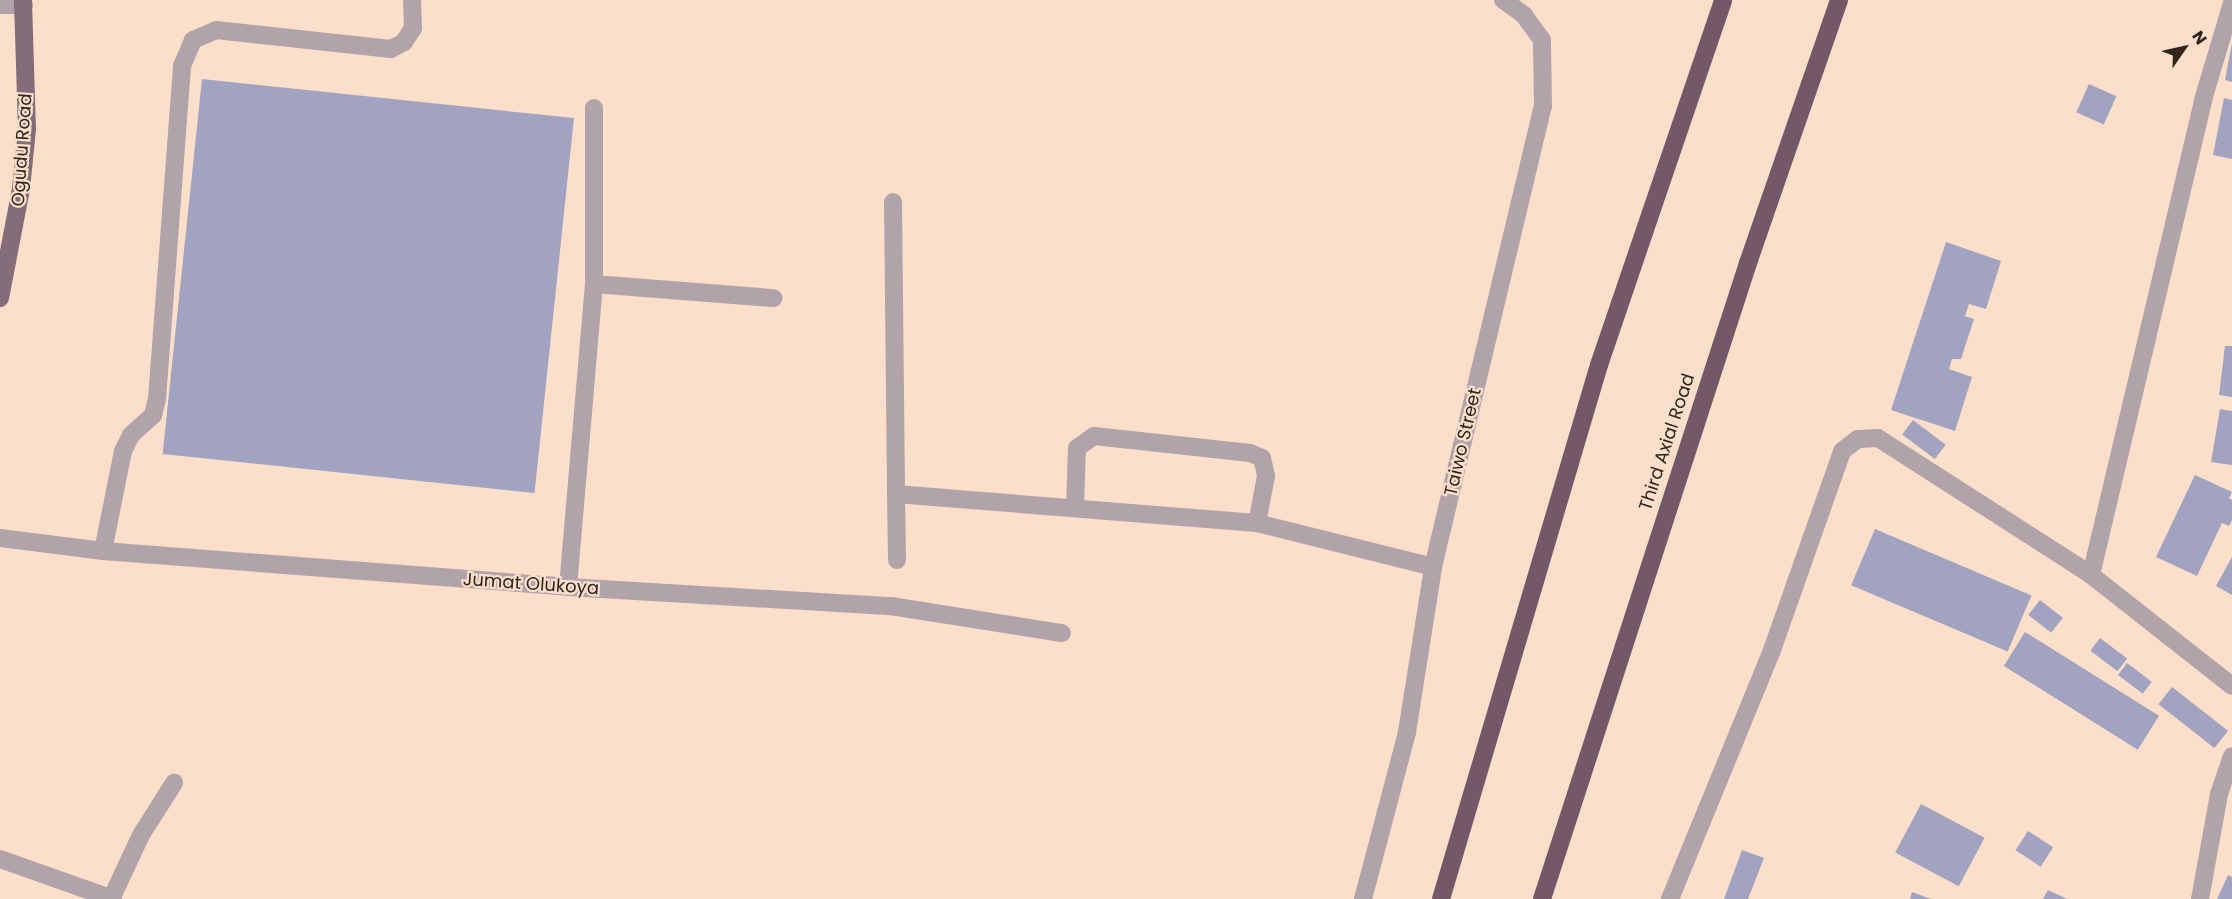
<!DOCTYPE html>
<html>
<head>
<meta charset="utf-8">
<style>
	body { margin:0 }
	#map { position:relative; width:2232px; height:899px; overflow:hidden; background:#fcdfca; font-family:Poppins,sans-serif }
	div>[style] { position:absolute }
	.building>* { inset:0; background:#a1a3c1; transform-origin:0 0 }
	.minor>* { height:18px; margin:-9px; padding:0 9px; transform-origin:9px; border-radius:9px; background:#b1a3aa }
	.major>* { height:18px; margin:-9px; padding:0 9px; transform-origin:9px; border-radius:9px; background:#846c79 }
	.highway>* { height:18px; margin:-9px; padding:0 9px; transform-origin:9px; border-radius:9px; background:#735868 }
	span { translate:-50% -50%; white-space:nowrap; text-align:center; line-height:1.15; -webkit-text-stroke:4.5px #fcdfca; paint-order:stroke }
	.street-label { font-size:18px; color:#2f251d }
	.north { position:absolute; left:2154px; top:18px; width:60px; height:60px; -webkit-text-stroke:4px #fcdfca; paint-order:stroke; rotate:56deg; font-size:16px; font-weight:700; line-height:24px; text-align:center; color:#2f251d }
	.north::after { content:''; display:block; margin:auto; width:21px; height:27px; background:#2f251d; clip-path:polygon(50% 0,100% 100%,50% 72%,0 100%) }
</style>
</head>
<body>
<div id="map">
	<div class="building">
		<i style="clip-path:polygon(2232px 43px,2232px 82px,2225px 80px)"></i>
		<i style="left:202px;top:79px;width:374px;height:377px;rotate:6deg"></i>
		<i style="left:2089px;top:84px;width:30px;height:31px;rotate:24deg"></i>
		<i style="clip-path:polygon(2224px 98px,2232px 100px,2232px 159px,2213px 155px)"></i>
		<i style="clip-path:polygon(1946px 242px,2001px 261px,1986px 309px,1969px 304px,1965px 316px,1974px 319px,1961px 359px,1952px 359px,1949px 369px,1972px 377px,1955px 431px,1891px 410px)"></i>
		<i style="clip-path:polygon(2225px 346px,2232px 346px,2232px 397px,2219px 395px)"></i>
		<i style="clip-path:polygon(2220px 409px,2232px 411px,2232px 465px,2211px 462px)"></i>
		<i style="left:1913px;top:420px;width:41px;height:18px;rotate:37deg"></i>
		<i style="clip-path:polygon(2195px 475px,2232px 492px,2229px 498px,2232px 500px,2232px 520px,2229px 526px,2222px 523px,2197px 576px,2156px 557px)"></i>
		<i style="left:1875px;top:529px;width:170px;height:61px;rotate:23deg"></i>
		<i style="clip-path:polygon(2232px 557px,2232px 595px,2216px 586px)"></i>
		<i style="left:2040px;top:600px;width:29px;height:19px;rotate:38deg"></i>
		<i style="left:2025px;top:632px;width:158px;height:40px;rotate:32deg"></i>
		<i style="left:2100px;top:638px;width:34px;height:16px;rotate:37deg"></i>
		<i style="left:2127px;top:663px;width:31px;height:15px;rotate:37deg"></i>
		<i style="left:2172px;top:687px;width:71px;height:22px;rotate:38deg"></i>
		<i style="left:1921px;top:804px;width:72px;height:55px;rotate:28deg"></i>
		<i style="left:2028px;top:831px;width:30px;height:23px;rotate:33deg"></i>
		<i style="clip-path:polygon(1742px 850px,1764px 858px,1748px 899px,1724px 899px)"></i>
		<i style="clip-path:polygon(2228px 875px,2232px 877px,2232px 899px,2217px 899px)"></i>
		<i style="clip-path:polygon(2048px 890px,2067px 899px,2043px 899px)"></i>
		<i style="clip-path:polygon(1912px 892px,1931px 899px,1910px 899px)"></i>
	</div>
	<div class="minor">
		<i style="left:0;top:5px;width:24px"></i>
		<i style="left:893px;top:202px;width:292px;rotate:89.4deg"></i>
		<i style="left:896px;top:494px;width:362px;rotate:4.6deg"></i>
		<i style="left:1257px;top:523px;width:181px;rotate:14deg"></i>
		<i style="left:594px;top:284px;width:180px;rotate:4.5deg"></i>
		<i style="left:896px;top:494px;width:66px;rotate:89.1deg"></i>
		<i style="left:1075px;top:507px;width:59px;rotate:-88.1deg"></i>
		<i style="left:1077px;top:448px;width:21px;rotate:-35deg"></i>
		<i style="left:1094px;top:436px;width:157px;rotate:6.2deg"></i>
		<i style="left:1250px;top:453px;width:13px;rotate:23deg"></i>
		<i style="left:1262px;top:458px;width:18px;rotate:77deg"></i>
		<i style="left:1266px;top:476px;width:48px;rotate:100.8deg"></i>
		<i style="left:0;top:538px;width:104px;rotate:7.2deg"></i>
		<i style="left:103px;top:551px;width:466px;rotate:4.4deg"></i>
		<i style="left:568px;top:587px;width:324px;rotate:3.4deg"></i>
		<i style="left:891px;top:606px;width:173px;rotate:9deg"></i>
		<i style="left:103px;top:551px;width:102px;rotate:-78.7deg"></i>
		<i style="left:123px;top:451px;width:18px;rotate:-63deg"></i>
		<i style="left:131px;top:435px;width:30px;rotate:-42deg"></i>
		<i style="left:153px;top:415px;width:16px;rotate:-76deg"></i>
		<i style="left:157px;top:399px;width:334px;rotate:-85.7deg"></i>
		<i style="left:182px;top:66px;width:28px;rotate:-67deg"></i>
		<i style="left:193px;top:40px;width:25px;rotate:-23deg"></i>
		<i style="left:216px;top:30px;width:176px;rotate:6.2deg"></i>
		<i style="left:391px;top:49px;width:15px;rotate:-28deg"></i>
		<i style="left:404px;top:42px;width:17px;rotate:-57deg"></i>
		<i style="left:413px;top:28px;width:28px;rotate:-92deg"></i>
		<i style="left:2091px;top:575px;width:488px;rotate:-76.7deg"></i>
		<i style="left:2203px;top:100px;width:101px;rotate:-73.4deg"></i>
		<i style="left:568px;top:587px;width:304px;rotate:-85.1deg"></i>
		<i style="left:594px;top:284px;width:176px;rotate:-90deg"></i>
		<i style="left:0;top:859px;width:120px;rotate:19.5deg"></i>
		<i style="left:111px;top:899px;width:71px;rotate:-64.9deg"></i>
		<i style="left:141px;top:835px;width:62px;rotate:-57.6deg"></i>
		<i style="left:1363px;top:899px;width:173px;rotate:-75.2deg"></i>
		<i style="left:1407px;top:732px;width:167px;rotate:-81deg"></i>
		<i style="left:1433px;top:567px;width:473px;rotate:-76.6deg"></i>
		<i style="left:1543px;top:107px;width:67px;rotate:-90.9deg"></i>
		<i style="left:1542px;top:40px;width:31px;rotate:-126deg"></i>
		<i style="left:1524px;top:15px;width:26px;rotate:-144deg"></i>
		<i style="left:1670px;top:899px;width:266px;rotate:-67.7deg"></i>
		<i style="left:1771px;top:653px;width:214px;rotate:-70.6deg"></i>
		<i style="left:1842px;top:451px;width:20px;rotate:-37deg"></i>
		<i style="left:1858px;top:439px;width:20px;rotate:-3deg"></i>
		<i style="left:1878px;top:438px;width:253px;rotate:32.7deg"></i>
		<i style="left:2091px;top:575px;width:179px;rotate:38.2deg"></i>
		<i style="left:2200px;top:899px;width:107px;rotate:-79.7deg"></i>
		<i style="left:2219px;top:794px;width:40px;rotate:-71.1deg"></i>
	</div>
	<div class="major">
		<i style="left:0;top:298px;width:111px;rotate:-79.1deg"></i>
		<i style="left:21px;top:189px;width:60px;rotate:-84.3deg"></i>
		<i style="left:27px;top:129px;width:129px;rotate:-91.8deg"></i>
	</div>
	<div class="highway">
		<i style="left:1441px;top:899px;width:557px;rotate:-73.52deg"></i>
		<i style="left:1599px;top:365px;width:385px;rotate:-71.2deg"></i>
		<i style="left:1542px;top:899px;width:669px;rotate:-72.05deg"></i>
		<i style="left:1748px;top:263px;width:278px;rotate:-70.9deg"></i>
	</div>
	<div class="street-label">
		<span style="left:22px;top:150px;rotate:-86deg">Ogudu Road</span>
		<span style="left:1463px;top:442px;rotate:-77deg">Taiwo Street</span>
		<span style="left:1667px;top:442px;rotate:-72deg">Third Axial Road</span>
		<span style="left:531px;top:584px;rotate:4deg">Jumat Olukoya</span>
	</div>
	<div class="north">N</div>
</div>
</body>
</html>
